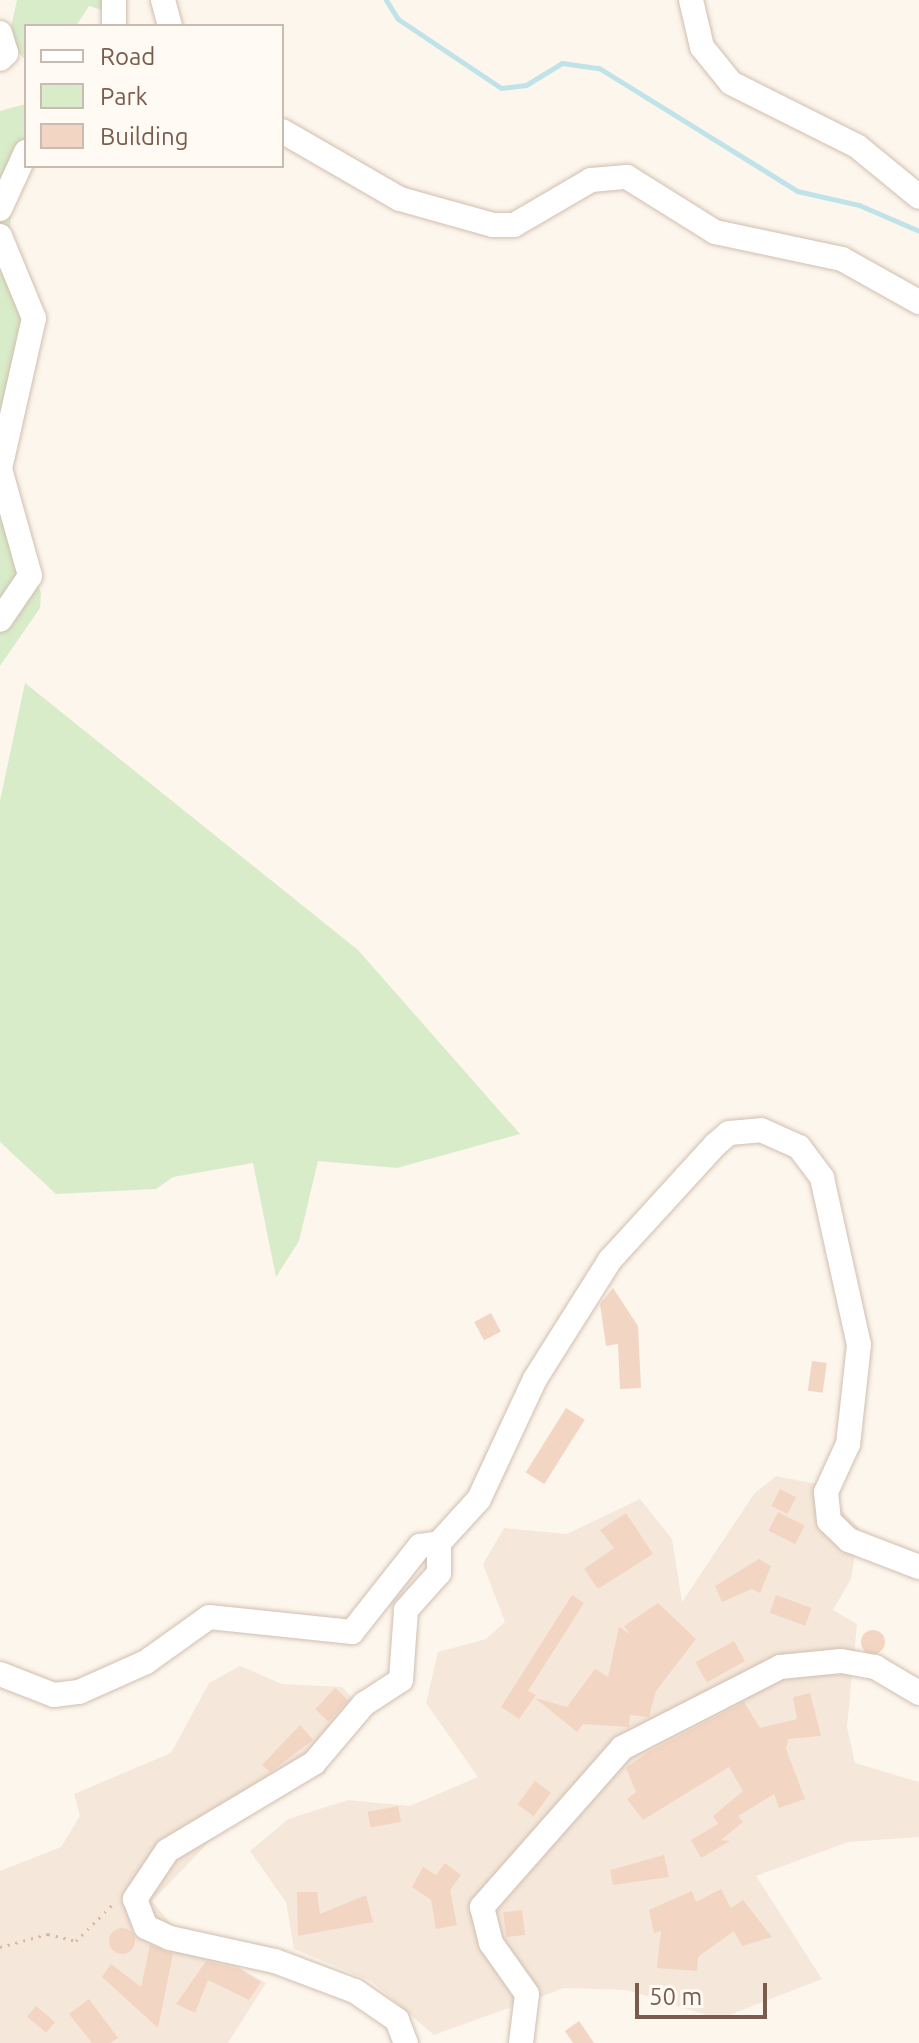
<!DOCTYPE html>
<html>
<head>
<meta charset="utf-8">
<style>
	body { margin:0 }
	#map { position:relative; width:919px; height:2043px; overflow:hidden; background:#fdf6ec; font-family:Ubuntu,sans-serif }
	div>[style] { position:absolute }
	.residential>* { inset:0; background:#f5e8da }
	.green>* { inset:0; background:#d8ecc9 }
	.stream>* { height:5px; margin:-2.5px; padding:0 2.5px; transform-origin:2.5px; border-radius:2.5px; background:#bfe3e8 }
	.building>* { inset:0; background:#f3d5c3; transform-origin:0 0 }
	.round { border-radius:50% }
	.path>* { height:3px; margin-top:-1.5px; transform-origin:0; background:repeating-linear-gradient(90deg,#d9b8a5 0 2px,transparent 0 8px) }
	.roads { filter:drop-shadow(0 0 2px #d1beb0) drop-shadow(0 0 2px #d1beb0) }
	.minor>* { height:24px; margin:-12px; padding:0 12px; transform-origin:12px; border-radius:12px; background:#fff }
	span { translate:-50% -50%; white-space:nowrap; text-align:center; line-height:1.15; -webkit-text-stroke:8px #fffaf3; paint-order:stroke }
	.legend { position:absolute; left:24px; top:24px; width:260px; height:144px; box-sizing:border-box; background:#fffaf3; border:2px solid #cabbb1; margin:0; padding:10px 14px; list-style:none; font-size:24px; color:#7a5c4d }
	.legend li { display:flex; align-items:center; gap:16px; height:40px }
	.legend b { width:40px; border:2px solid #cabbb1 }
	.scale { position:absolute; left:635px; top:1983px; width:132px; height:36px; box-sizing:border-box; border:4px solid #7a5c4d; border-top:0; padding-left:10px; font-size:24px; line-height:28px; white-space:nowrap; color:#7a5c4d; -webkit-text-stroke:6px #fffaf3; paint-order:stroke }
</style>
</head>
<body>
<div id="map">
	<div class="residential">
		<i style="clip-path:polygon(776px 1476px,816px 1484px,859px 1528px,851px 1579px,833px 1610px,857px 1624px,847px 1727px,855px 1763px,919px 1782px,919px 1837px,848px 1842px,756px 1876px,822px 1979px,719px 2019px,627px 1990px,564px 1988px,434px 2035px,371px 1981px,294px 1949px,286px 1902px,250px 1851px,288px 1819px,348px 1800px,410px 1806px,478px 1777px,426px 1703px,438px 1652px,486px 1639px,505px 1622px,483px 1564px,504px 1528px,567px 1534px,640px 1499px,672px 1539px,682px 1602px,754px 1494px)"></i>
		<i style="clip-path:polygon(240px 1666px,282px 1684px,342px 1687px,353px 1699px,325px 1774px,255px 1794px,152px 1901px,177px 1931px,266px 1983px,228px 2043px,0 2043px,0 1871px,61px 1847px,80px 1816px,74px 1794px,171px 1753px,209px 1683px)"></i>
	</div>
	<div class="green">
		<i style="clip-path:polygon(17px 0,110px 0,109px 12px,89px 6px,76px 26px,26px 26px,26px 61px,8px 40px)"></i>
		<i style="clip-path:polygon(26px 104px,26px 166px,33px 166px,12px 206px,6px 271px,36px 327px,9px 495px,41px 593px,40px 608px,0 666px,0 111px)"></i>
		<i style="clip-path:polygon(25px 683px,358px 950px,520px 1134px,397px 1168px,318px 1161px,299px 1241px,276px 1277px,253px 1163px,173px 1177px,156px 1189px,56px 1194px,0 1142px,0 801px)"></i>
	</div>
	<div class="stream">
		<i style="left:386px;top:0;width:22px;rotate:58deg"></i>
		<i style="left:398px;top:19px;width:124px;rotate:33.8deg"></i>
		<i style="left:501px;top:88px;width:25px;rotate:-7deg"></i>
		<i style="left:526px;top:85px;width:42px;rotate:-31.4deg"></i>
		<i style="left:562px;top:63px;width:37px;rotate:8deg"></i>
		<i style="left:599px;top:68px;width:233px;rotate:31.8deg"></i>
		<i style="left:797px;top:191px;width:64px;rotate:12.7deg"></i>
		<i style="left:859px;top:205px;width:65px;rotate:23.4deg"></i>
	</div>
	<div class="building">
		<i style="clip-path:polygon(613px 1288px,638px 1326px,641px 1388px,620px 1389px,618px 1344px,606px 1346px,600px 1304px)"></i>
		<i style="left:491px;top:1313px;width:21px;height:19px;rotate:62deg"></i>
		<i style="left:812px;top:1361px;width:15px;height:30px;rotate:8deg"></i>
		<i style="left:566px;top:1408px;width:22px;height:76px;rotate:32deg"></i>
		<i style="left:780px;top:1489px;width:18px;height:19px;rotate:27deg"></i>
		<i style="left:778px;top:1512px;width:30px;height:21px;rotate:27deg"></i>
		<i style="clip-path:polygon(626px 1513px,653px 1554px,598px 1589px,584px 1569px,614px 1548px,600px 1530px)"></i>
		<i style="clip-path:polygon(759px 1559px,771px 1566px,760px 1593px,752px 1589px,722px 1602px,715px 1586px)"></i>
		<i style="clip-path:polygon(572px 1595px,584px 1603px,528px 1691px,536px 1695px,519px 1719px,501px 1707px)"></i>
		<i style="left:776px;top:1595px;width:38px;height:19px;rotate:20deg"></i>
		<i style="clip-path:polygon(658px 1603px,696px 1639px,656px 1691px,649px 1717px,630px 1715px,629px 1727px,583px 1724px,577px 1732px,535px 1698px,567px 1707px,595px 1669px,608px 1677px,619px 1627px,630px 1634px,624px 1626px)"></i>
		<i class="round" style="left:861px;top:1630px;width:24px;height:24px"></i>
		<i style="left:734px;top:1641px;width:23px;height:44px;rotate:61deg"></i>
		<i style="left:335px;top:1688px;width:18px;height:29px;rotate:43deg"></i>
		<i style="clip-path:polygon(810px 1693px,821px 1736px,788px 1739px,786px 1749px,805px 1799px,779px 1808px,774px 1794px,738px 1816px,743px 1822px,721px 1840px,730px 1841px,701px 1858px,691px 1840px,718px 1824px,713px 1816px,743px 1791px,729px 1767px,643px 1820px,627px 1799px,636px 1792px,626px 1768px,648px 1752px,744px 1702px,760px 1728px,797px 1719px,793px 1697px)"></i>
		<i style="clip-path:polygon(300px 1725px,313px 1740px,270px 1772px,262px 1765px)"></i>
		<i style="left:535px;top:1781px;width:20px;height:29px;rotate:37deg"></i>
		<i style="left:398px;top:1806px;width:16px;height:31px;rotate:79deg"></i>
		<i style="clip-path:polygon(664px 1855px,669px 1877px,613px 1885px,610px 1870px)"></i>
		<i style="clip-path:polygon(445px 1863px,461px 1875px,450px 1890px,457px 1925px,436px 1929px,431px 1900px,412px 1887px,423px 1867px,436px 1875px)"></i>
		<i style="clip-path:polygon(721px 1889px,731px 1908px,743px 1900px,772px 1937px,742px 1946px,734px 1931px,698px 1957px,697px 1971px,657px 1968px,661px 1931px,654px 1933px,649px 1910px,692px 1891px,696px 1902px)"></i>
		<i style="clip-path:polygon(297px 1892px,317px 1892px,320px 1914px,366px 1895px,373px 1922px,298px 1936px)"></i>
		<i style="left:522px;top:1910px;width:25px;height:19px;rotate:83deg"></i>
		<i class="round" style="left:109px;top:1928px;width:26px;height:26px"></i>
		<i style="clip-path:polygon(150px 1945px,173px 1954px,158px 2028px,102px 1977px,111px 1964px,141px 1987px)"></i>
		<i style="clip-path:polygon(206px 1961px,240px 1969px,261px 1982px,249px 2000px,208px 1980px,195px 2013px,176px 2004px)"></i>
		<i style="clip-path:polygon(89px 1999px,118px 2038px,110px 2043px,92px 2043px,69px 2014px)"></i>
		<i style="left:36px;top:2006px;width:25px;height:14px;rotate:40deg"></i>
		<i style="clip-path:polygon(579px 2021px,594px 2043px,573px 2043px,565px 2031px)"></i>
	</div>
	<div class="path">
		<i style="left:0;top:1947px;width:50px;rotate:-15.2deg"></i>
		<i style="left:48px;top:1934px;width:29px;rotate:14deg"></i>
		<i style="left:76px;top:1941px;width:54px;rotate:-45deg"></i>
	</div>
	<div class="roads">
		<div class="minor">
			<i style="left:114px;top:0;width:26px;rotate:90deg"></i>
			<i style="left:163px;top:0;width:27px;rotate:75deg"></i>
			<i style="left:691px;top:0;width:48px;rotate:76.8deg"></i>
			<i style="left:702px;top:47px;width:46px;rotate:51.1deg"></i>
			<i style="left:731px;top:83px;width:141px;rotate:26.6deg"></i>
			<i style="left:857px;top:146px;width:80px;rotate:39.4deg"></i>
			<i style="left:0;top:33px;width:21px;rotate:73deg"></i>
			<i style="left:6px;top:53px;width:8px;rotate:135deg"></i>
			<i style="left:282px;top:131px;width:136px;rotate:30deg"></i>
			<i style="left:400px;top:199px;width:97px;rotate:15.6deg"></i>
			<i style="left:493px;top:225px;width:21px"></i>
			<i style="left:514px;top:225px;width:89px;rotate:-30.3deg"></i>
			<i style="left:591px;top:180px;width:36px;rotate:-5deg"></i>
			<i style="left:627px;top:177px;width:104px;rotate:32deg"></i>
			<i style="left:715px;top:232px;width:130px;rotate:12deg"></i>
			<i style="left:842px;top:259px;width:88px;rotate:29.2deg"></i>
			<i style="left:0;top:209px;width:63px;rotate:-65.5deg"></i>
			<i style="left:0;top:236px;width:89px;rotate:67.5deg"></i>
			<i style="left:34px;top:318px;width:155px;rotate:102.7deg"></i>
			<i style="left:0;top:469px;width:111px;rotate:74.3deg"></i>
			<i style="left:30px;top:576px;width:53px;rotate:124.3deg"></i>
			<i style="left:439px;top:1543px;width:59px;rotate:-47.7deg"></i>
			<i style="left:479px;top:1499px;width:132px;rotate:-65deg"></i>
			<i style="left:535px;top:1379px;width:141px;rotate:-57.8deg"></i>
			<i style="left:610px;top:1260px;width:156px;rotate:-47.6deg"></i>
			<i style="left:715px;top:1145px;width:18px;rotate:-41deg"></i>
			<i style="left:729px;top:1133px;width:32px;rotate:-5deg"></i>
			<i style="left:761px;top:1130px;width:42px;rotate:24.1deg"></i>
			<i style="left:799px;top:1147px;width:39px;rotate:53deg"></i>
			<i style="left:822px;top:1178px;width:171px;rotate:77.5deg"></i>
			<i style="left:859px;top:1345px;width:100px;rotate:96.3deg"></i>
			<i style="left:848px;top:1444px;width:53px;rotate:114.6deg"></i>
			<i style="left:826px;top:1492px;width:29px;rotate:84deg"></i>
			<i style="left:829px;top:1521px;width:28px;rotate:44deg"></i>
			<i style="left:849px;top:1540px;width:75px;rotate:21.1deg"></i>
			<i style="left:0;top:1674px;width:58px;rotate:21.3deg"></i>
			<i style="left:54px;top:1695px;width:25px;rotate:-7deg"></i>
			<i style="left:79px;top:1692px;width:73px;rotate:-24.1deg"></i>
			<i style="left:146px;top:1662px;width:77px;rotate:-35.5deg"></i>
			<i style="left:209px;top:1617px;width:144px;rotate:6deg"></i>
			<i style="left:352px;top:1632px;width:110px;rotate:-51.7deg"></i>
			<i style="left:420px;top:1546px;width:19px;rotate:-9deg"></i>
			<i style="left:439px;top:1543px;width:30px;rotate:90deg"></i>
			<i style="left:439px;top:1573px;width:50px;rotate:131.7deg"></i>
			<i style="left:406px;top:1610px;width:70px;rotate:94.1deg"></i>
			<i style="left:401px;top:1680px;width:44px;rotate:147deg"></i>
			<i style="left:364px;top:1704px;width:77px;rotate:130.3deg"></i>
			<i style="left:314px;top:1763px;width:171px;rotate:149.1deg"></i>
			<i style="left:167px;top:1851px;width:58px;rotate:123.7deg"></i>
			<i style="left:135px;top:1899px;width:30px;rotate:69deg"></i>
			<i style="left:146px;top:1927px;width:26px;rotate:25deg"></i>
			<i style="left:170px;top:1938px;width:107px;rotate:12.4deg"></i>
			<i style="left:275px;top:1961px;width:85px;rotate:20.6deg"></i>
			<i style="left:355px;top:1991px;width:51px;rotate:34.6deg"></i>
			<i style="left:397px;top:2020px;width:25px;rotate:69deg"></i>
			<i style="left:521px;top:2043px;width:49px;rotate:-83deg"></i>
			<i style="left:527px;top:1994px;width:62px;rotate:-125.2deg"></i>
			<i style="left:491px;top:1943px;width:37px;rotate:-104deg"></i>
			<i style="left:482px;top:1907px;width:212px;rotate:-48.6deg"></i>
			<i style="left:622px;top:1748px;width:178px;rotate:-27.1deg"></i>
			<i style="left:780px;top:1667px;width:61px;rotate:-5.6deg"></i>
			<i style="left:841px;top:1661px;width:35px;rotate:10deg"></i>
			<i style="left:875px;top:1667px;width:51px;rotate:30.6deg"></i>
		</div>
	</div>
	<ul class="legend">
	<li><b style="height:10px;background:#fff"></b>Road</li>
	<li><b style="height:22px;background:#d8ecc9"></b>Park</li>
	<li><b style="height:22px;background:#f3d5c3"></b>Building</li>
	</ul>
	<div class="scale">50 m</div>
</div>
</body>
</html>
